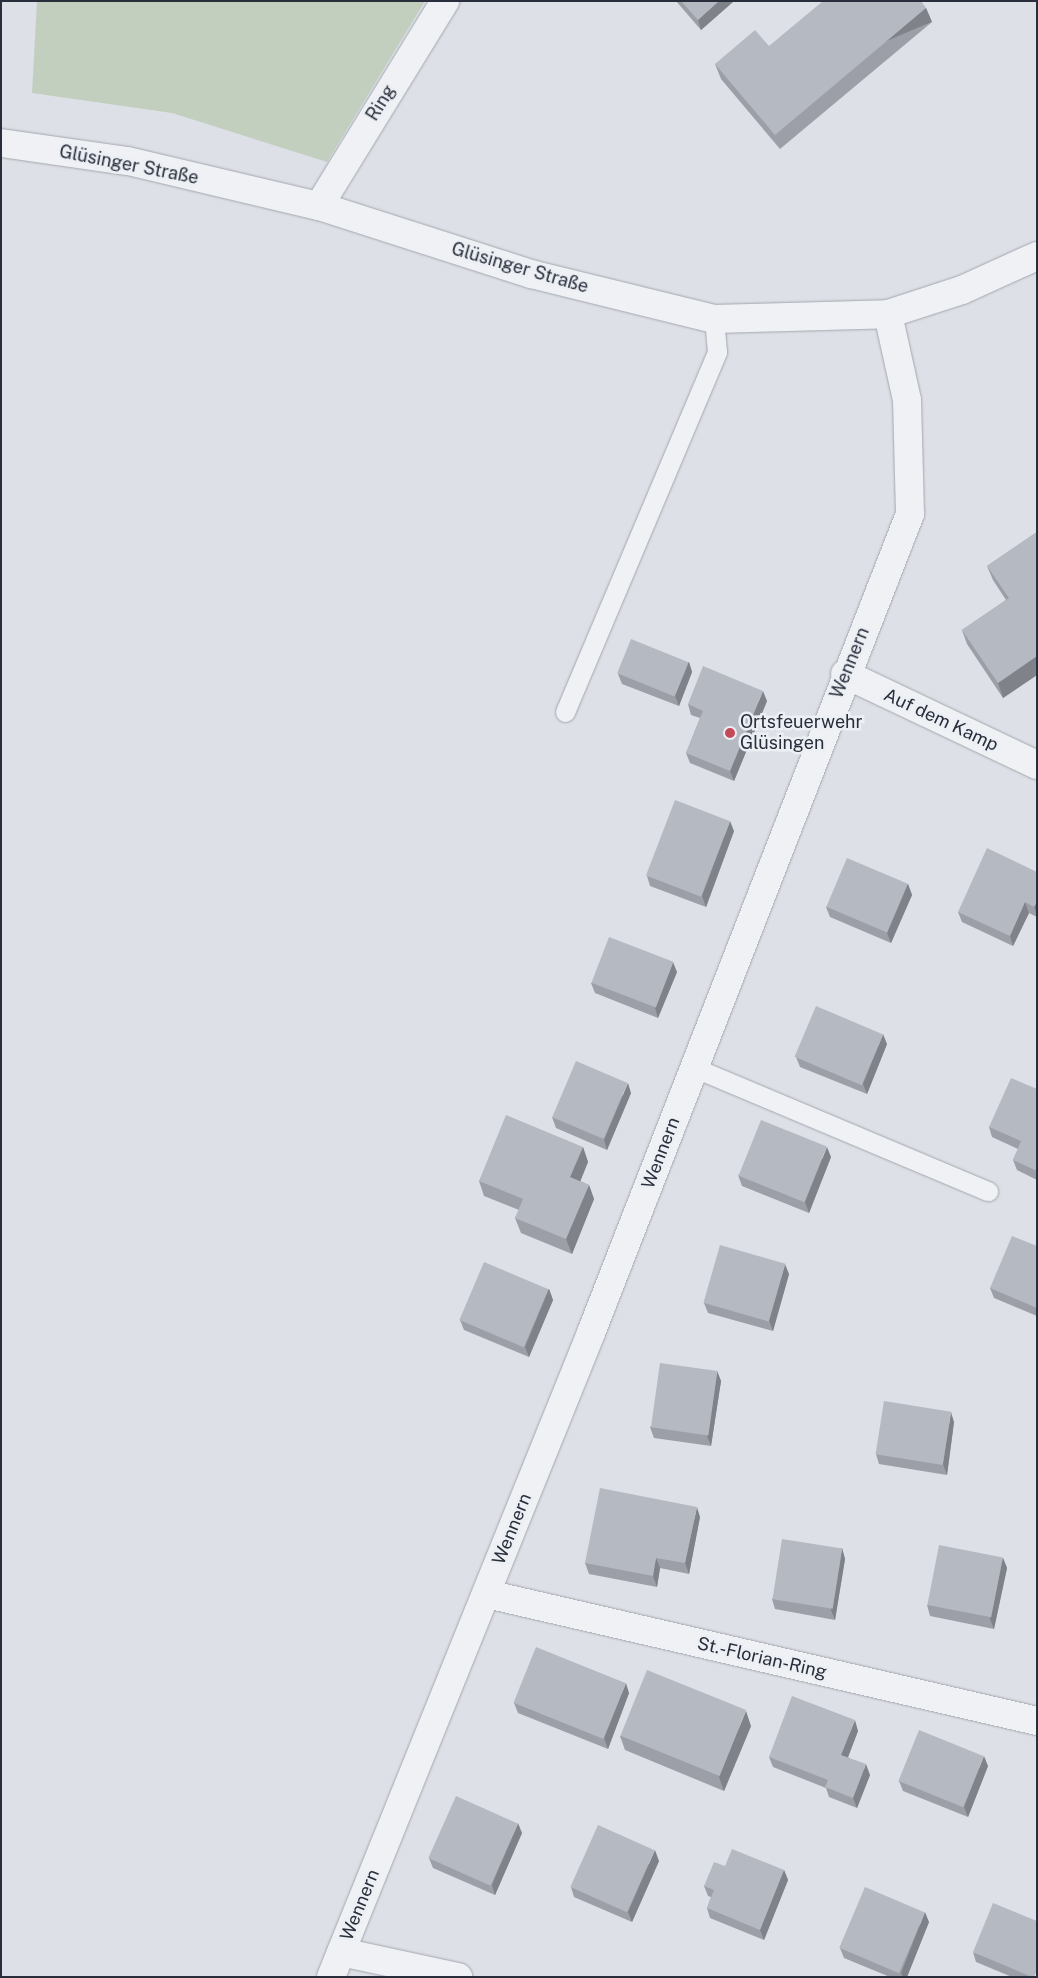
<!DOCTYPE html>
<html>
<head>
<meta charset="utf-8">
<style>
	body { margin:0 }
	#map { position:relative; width:1038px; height:1978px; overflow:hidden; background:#dde0e6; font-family:"Public Sans",sans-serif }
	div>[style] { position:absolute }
	.green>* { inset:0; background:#c2cfbf }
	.roads { filter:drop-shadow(0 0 1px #a3a7af) drop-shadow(0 0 1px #a3a7af) }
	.service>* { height:19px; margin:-9.5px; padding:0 9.5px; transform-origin:9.5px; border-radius:9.5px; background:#eff1f4 }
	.minor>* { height:28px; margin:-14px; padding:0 14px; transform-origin:14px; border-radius:14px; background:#eff1f4 }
	.tertiary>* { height:28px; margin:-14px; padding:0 14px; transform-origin:14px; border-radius:14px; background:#eff1f4 }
	.wall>* { inset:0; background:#9c9fa7 }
	.shaded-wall>* { inset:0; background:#7f8288; transform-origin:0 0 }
	.building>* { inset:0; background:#b5b9c2; transform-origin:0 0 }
	.dots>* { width:14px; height:14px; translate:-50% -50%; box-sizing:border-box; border:2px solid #eceff4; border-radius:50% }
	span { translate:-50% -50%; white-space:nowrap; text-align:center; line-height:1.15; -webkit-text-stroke:5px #eceff4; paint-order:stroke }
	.street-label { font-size:18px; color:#282e3b }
	.poi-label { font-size:18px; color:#282e3b }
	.left { translate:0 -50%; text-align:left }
	.frame { position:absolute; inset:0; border:2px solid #282e3b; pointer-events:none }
</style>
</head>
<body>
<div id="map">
	<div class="green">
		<i style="clip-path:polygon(37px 1px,425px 1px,327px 162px,172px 113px,32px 93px)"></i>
	</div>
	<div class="roads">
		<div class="service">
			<i style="left:565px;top:712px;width:391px;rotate:-67.1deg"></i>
			<i style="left:717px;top:352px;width:33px;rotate:-95deg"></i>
			<i style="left:695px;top:1068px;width:318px;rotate:22.8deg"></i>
		</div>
		<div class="minor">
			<i style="left:319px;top:206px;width:241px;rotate:-58.4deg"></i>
			<i style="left:845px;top:674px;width:212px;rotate:25.4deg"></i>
			<i style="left:487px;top:1594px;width:564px;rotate:13deg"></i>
			<i style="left:341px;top:1952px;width:120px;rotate:12.1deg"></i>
			<i style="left:331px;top:1977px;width:695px;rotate:-68.01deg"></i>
			<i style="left:591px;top:1333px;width:879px;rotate:-68.72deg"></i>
			<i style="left:910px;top:514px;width:114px;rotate:-91.5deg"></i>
			<i style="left:907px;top:400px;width:88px;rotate:-102.5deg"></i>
		</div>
		<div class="tertiary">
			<i style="left:1px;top:143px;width:128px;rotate:8.1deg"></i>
			<i style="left:128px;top:161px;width:196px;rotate:13.3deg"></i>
			<i style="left:319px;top:206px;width:223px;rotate:17.8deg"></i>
			<i style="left:531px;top:274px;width:188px;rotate:13.8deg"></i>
			<i style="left:714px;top:319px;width:174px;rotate:-1.6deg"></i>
			<i style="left:888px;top:314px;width:78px;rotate:-18deg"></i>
			<i style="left:962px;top:290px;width:82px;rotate:-24.4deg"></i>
		</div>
	</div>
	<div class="wall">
		<i style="clip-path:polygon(676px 1px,734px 1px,701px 30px)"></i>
		<i style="clip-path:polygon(926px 8px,932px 22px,780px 149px,721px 79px,715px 64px,769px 46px)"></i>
		<i style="clip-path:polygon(1037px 532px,1037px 675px,1003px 698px,967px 644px,962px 630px,1006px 600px,993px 580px,987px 566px)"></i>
		<i style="clip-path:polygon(689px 662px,692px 672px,679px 706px,622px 684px,618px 674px)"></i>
		<i style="clip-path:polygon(767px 701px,734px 781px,690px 763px,686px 753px,700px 718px,691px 715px,688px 704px)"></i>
		<i style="clip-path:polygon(734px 831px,706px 907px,650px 886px,647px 876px)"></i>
		<i style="clip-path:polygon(1037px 872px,1037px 917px,1029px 913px,1013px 946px,962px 922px,958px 912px)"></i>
		<i style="clip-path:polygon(908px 884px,912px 895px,891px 943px,830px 917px,826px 907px)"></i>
		<i style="clip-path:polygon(677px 972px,658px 1018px,595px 993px,591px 983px)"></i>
		<i style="clip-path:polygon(887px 1044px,867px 1094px,800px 1067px,796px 1057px)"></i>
		<i style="clip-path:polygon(1037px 1089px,1037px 1180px,1017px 1170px,1013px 1160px,1018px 1149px,992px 1137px,989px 1127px)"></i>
		<i style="clip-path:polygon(631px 1093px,607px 1150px,556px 1128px,552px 1117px)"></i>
		<i style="clip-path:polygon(583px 1147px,588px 1162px,580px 1181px,589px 1185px,594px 1199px,572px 1254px,521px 1233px,515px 1218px,519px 1210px,484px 1196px,479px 1181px)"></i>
		<i style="clip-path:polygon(831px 1157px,809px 1213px,742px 1186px,738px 1175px)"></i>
		<i style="clip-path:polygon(1037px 1246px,1037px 1316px,994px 1298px,990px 1288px)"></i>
		<i style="clip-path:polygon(789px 1274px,773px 1331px,708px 1313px,704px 1303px)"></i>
		<i style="clip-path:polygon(549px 1289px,553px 1300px,529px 1357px,464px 1330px,460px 1320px)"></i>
		<i style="clip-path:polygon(717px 1371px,721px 1381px,711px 1446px,654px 1438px,650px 1427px)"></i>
		<i style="clip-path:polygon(954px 1422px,947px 1475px,879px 1464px,876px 1454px)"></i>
		<i style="clip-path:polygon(700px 1517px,689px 1574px,660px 1568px,657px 1587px,589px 1574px,585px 1563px)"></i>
		<i style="clip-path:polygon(842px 1548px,845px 1559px,835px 1620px,775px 1609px,772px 1599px)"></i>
		<i style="clip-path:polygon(1003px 1558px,1007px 1568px,994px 1629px,930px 1616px,927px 1605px)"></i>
		<i style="clip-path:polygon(629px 1693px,608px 1749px,518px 1713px,514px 1703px)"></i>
		<i style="clip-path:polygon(751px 1726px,724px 1791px,625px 1750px,620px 1736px)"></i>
		<i style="clip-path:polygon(858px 1731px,848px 1757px,870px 1775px,857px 1808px,829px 1797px,826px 1788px,773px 1767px,769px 1757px)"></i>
		<i style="clip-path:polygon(988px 1766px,968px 1817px,903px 1791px,899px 1781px)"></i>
		<i style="clip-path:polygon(522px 1833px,495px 1895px,433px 1868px,429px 1858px)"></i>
		<i style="clip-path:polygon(659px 1861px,632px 1922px,574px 1897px,571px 1887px)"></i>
		<i style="clip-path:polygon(784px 1870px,788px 1880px,764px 1940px,710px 1918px,707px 1908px,711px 1897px,708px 1896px,704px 1886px)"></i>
		<i style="clip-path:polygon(929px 1922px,907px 1977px,890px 1977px,844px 1958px,840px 1948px)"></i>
		<i style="clip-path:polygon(973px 1952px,1037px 1977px,1012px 1977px,976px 1962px)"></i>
	</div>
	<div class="shaded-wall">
		<i style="clip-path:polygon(719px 1px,734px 1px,701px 30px,698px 20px)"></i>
		<i style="left:926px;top:8px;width:15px;height:197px;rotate:67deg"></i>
		<i style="clip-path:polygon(1037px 656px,1037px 675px,1003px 698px,998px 683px)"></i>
		<i style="clip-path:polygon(689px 662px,692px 672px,679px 706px,675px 696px)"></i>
		<i style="clip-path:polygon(763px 691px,767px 701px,734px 781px,730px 771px)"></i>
		<i style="clip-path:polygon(730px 821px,734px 831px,706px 907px,702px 896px)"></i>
		<i style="clip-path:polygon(908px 884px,912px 895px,891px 943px,887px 933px)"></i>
		<i style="clip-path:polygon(1025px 902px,1029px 913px,1013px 946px,1010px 936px)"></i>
		<i style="clip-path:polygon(1037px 902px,1037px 914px,1034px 907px)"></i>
		<i style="clip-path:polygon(673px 962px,677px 972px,658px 1018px,655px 1008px)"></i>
		<i style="clip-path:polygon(883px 1034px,887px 1044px,867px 1094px,863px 1084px)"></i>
		<i style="clip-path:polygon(628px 1083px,631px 1093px,607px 1150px,604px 1140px)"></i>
		<i style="clip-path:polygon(583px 1147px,588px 1162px,576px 1192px,570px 1177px)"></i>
		<i style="clip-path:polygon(827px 1147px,831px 1157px,809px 1213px,805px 1202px)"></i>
		<i style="clip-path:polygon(589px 1185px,594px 1199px,572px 1254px,566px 1239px)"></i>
		<i style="clip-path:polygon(785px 1264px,789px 1274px,773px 1331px,769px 1320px)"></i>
		<i style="clip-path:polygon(549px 1289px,553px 1300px,529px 1357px,525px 1347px)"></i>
		<i style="clip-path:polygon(717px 1371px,721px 1381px,711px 1446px,707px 1436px)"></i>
		<i style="clip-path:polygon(951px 1412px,954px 1422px,947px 1475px,943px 1464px)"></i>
		<i style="clip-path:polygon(697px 1507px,700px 1517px,689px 1574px,685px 1563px)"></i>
		<i style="clip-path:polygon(842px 1548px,845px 1559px,835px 1620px,831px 1610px)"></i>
		<i style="clip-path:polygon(656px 1558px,660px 1568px,657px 1587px,653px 1576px)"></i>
		<i style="clip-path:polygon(1003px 1558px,1007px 1568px,994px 1629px,990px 1619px)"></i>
		<i style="clip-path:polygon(626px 1683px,629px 1693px,608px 1749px,604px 1738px)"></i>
		<i style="clip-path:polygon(746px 1711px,751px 1726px,724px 1791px,719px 1777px)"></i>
		<i style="clip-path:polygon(855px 1720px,858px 1731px,845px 1765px,841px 1755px)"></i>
		<i style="clip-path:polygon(984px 1756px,988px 1766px,968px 1817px,964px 1807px)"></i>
		<i style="clip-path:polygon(866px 1764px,870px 1775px,857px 1808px,853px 1798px)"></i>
		<i style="clip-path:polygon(518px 1823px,522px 1833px,495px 1895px,492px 1885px)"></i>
		<i style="clip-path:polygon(655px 1850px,659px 1861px,632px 1922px,628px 1912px)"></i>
		<i style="clip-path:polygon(784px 1870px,788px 1880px,764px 1940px,760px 1930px)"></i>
		<i style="clip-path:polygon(925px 1912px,929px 1922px,907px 1977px,903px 1977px,901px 1973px)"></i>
	</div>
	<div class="building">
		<i style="clip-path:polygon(681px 1px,719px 1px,698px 20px)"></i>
		<i style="clip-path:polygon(823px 1px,921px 1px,926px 8px,775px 135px,715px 64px,755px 30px,769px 46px)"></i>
		<i style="clip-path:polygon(1037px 532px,1037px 656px,998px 683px,962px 630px,1009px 598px,987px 566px)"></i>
		<i style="left:631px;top:639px;width:62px;height:37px;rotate:22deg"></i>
		<i style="clip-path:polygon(703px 666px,763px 691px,730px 771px,686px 753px,703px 711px,688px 704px)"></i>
		<i style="left:675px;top:800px;width:59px;height:81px;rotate:21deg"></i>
		<i style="clip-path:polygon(987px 848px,1037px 872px,1037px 902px,1034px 907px,1025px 902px,1010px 936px,958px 912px)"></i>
		<i style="left:847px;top:858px;width:66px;height:53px;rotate:23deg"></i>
		<i style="left:609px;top:937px;width:69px;height:49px;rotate:21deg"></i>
		<i style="left:816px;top:1006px;width:73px;height:55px;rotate:23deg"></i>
		<i style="left:576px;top:1061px;width:56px;height:61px;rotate:23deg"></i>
		<i style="clip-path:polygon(1011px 1078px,1037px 1089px,1037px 1171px,1013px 1160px,1021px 1141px,989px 1127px)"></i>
		<i style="clip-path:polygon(506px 1115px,583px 1147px,570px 1177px,589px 1185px,566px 1239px,515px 1218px,523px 1199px,479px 1181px)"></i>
		<i style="left:761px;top:1120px;width:71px;height:60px;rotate:22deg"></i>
		<i style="clip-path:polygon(1012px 1236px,1037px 1246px,1037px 1308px,990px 1288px)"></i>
		<i style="left:720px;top:1245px;width:68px;height:60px;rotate:16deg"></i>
		<i style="left:484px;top:1262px;width:70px;height:63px;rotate:23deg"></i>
		<i style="left:660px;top:1363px;width:58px;height:65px;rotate:8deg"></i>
		<i style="left:884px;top:1401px;width:68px;height:54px;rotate:9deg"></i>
		<i style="clip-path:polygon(600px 1488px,697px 1507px,685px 1563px,656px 1558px,653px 1576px,585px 1563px)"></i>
		<i style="left:782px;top:1539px;width:61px;height:61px;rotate:9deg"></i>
		<i style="left:939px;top:1545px;width:65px;height:61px;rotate:11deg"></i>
		<i style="left:536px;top:1647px;width:97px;height:60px;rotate:22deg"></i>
		<i style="left:647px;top:1670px;width:107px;height:71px;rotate:22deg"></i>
		<i style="clip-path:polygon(792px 1696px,855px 1720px,841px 1755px,866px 1764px,853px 1798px,825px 1787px,828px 1780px,769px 1757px)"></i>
		<i style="left:919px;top:1730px;width:70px;height:55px;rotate:22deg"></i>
		<i style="left:456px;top:1796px;width:68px;height:68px;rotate:24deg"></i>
		<i style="left:598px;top:1825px;width:62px;height:68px;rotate:24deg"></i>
		<i style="clip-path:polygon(732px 1849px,784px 1870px,760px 1930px,707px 1908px,714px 1890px,704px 1886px,714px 1862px,725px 1866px)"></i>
		<i style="left:865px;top:1887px;width:65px;height:66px;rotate:23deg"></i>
		<i style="clip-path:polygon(993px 1903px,1037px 1921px,1037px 1971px,1034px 1977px,1032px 1977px,973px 1952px)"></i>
	</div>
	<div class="dots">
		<i style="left:730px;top:733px;background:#c34a56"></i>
	</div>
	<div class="street-label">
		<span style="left:381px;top:103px;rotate:-58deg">Ring</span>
		<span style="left:129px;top:165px;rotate:11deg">Glüsinger Straße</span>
		<span style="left:520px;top:268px;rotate:16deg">Glüsinger Straße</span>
		<span style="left:850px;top:663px;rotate:-68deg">Wennern</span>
		<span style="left:941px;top:720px;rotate:25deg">Auf dem Kamp</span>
		<span style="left:661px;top:1153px;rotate:-69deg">Wennern</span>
		<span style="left:512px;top:1529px;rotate:-68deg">Wennern</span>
		<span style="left:762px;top:1658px;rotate:13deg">St.-Florian-Ring</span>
		<span style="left:360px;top:1905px;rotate:-68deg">Wennern</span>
	</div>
	<div class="poi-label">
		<span class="left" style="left:740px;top:733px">Ortsfeuerwehr<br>Glüsingen</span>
	</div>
	<div class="frame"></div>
</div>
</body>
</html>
